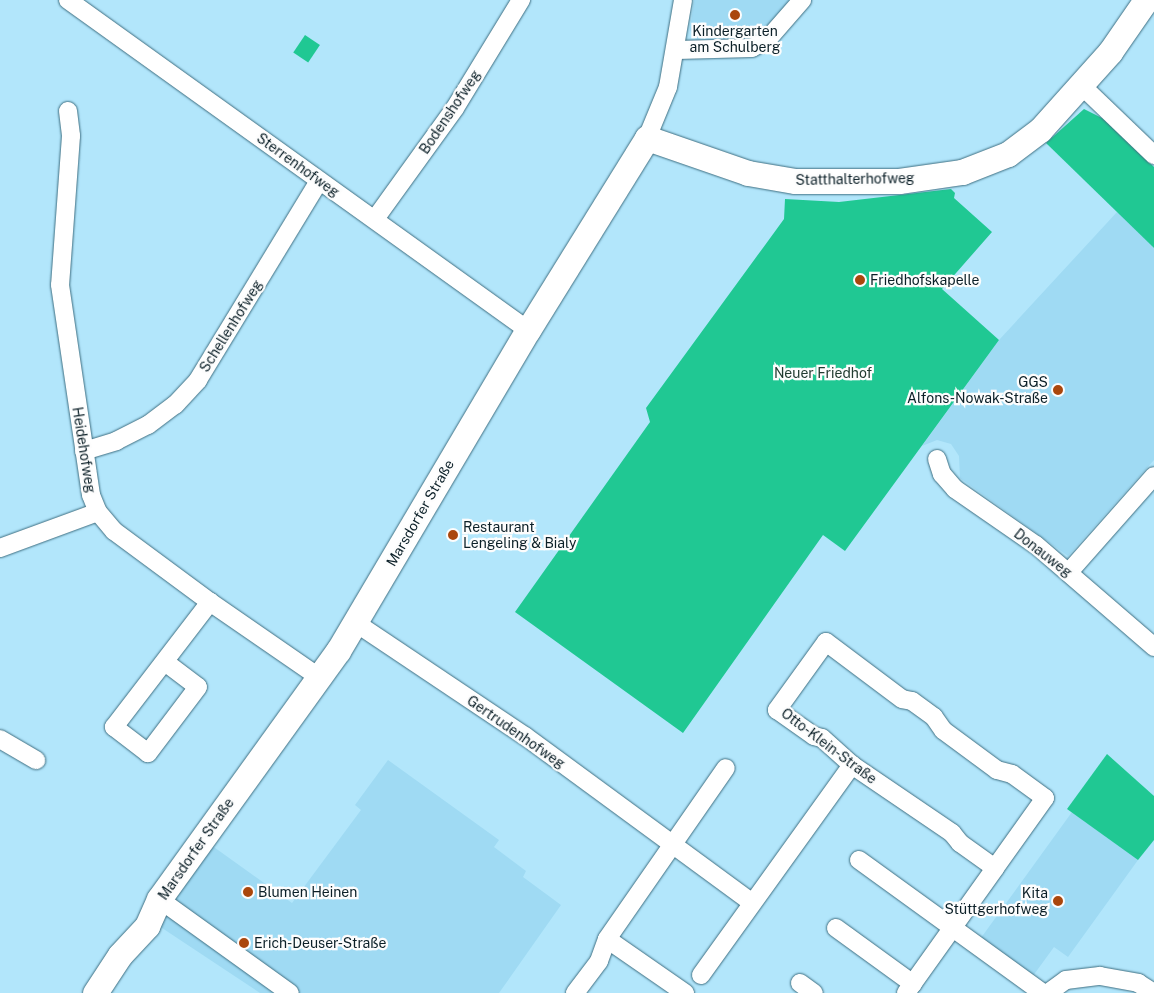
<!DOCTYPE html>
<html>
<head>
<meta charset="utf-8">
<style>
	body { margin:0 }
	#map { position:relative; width:1154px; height:993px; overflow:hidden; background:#b2e6fb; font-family:"Public Sans",sans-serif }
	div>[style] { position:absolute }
	.built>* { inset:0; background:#9fdaf3 }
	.green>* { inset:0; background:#20c893; transform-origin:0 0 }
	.roads { filter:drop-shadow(0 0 1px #3e6e81) drop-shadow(0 0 1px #3e6e81) }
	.street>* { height:18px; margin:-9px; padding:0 9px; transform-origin:9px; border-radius:9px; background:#fff }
	.secondary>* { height:25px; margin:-12.5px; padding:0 12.5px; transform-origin:12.5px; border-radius:12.5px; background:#fff }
	.dots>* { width:14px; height:14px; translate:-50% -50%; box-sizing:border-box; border:2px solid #fdfdfd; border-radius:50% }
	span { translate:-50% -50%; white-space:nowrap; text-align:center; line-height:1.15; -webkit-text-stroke:4.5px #fdfdfd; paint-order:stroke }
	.poi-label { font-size:14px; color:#0c2028 }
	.left { translate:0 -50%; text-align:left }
	.right { translate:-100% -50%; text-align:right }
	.street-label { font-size:14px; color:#0c2028 }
	.park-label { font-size:14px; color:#223c31 }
</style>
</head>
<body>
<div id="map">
	<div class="built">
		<i style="clip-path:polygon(694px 0,791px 0,759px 37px,752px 40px,697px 42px,690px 30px)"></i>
		<i style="clip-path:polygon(1117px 212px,1154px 248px,1154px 460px,1068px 556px,960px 478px,959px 456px,951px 444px,937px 440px,922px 446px,999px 340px)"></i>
		<i style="clip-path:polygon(388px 760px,499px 840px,494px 847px,526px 871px,523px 877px,561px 905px,499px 993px,260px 993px,156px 924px,211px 845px,292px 903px,361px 810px,355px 805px)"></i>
		<i style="clip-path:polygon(1072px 812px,1138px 860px,1068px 957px,1054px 947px,1030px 980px,978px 942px)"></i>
	</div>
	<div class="green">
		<i style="left:305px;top:35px;width:18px;height:21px;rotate:34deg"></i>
		<i style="clip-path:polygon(1084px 109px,1106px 120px,1154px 167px,1154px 248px,1046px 143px)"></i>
		<i style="clip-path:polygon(951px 189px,955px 193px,954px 198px,992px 232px,942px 289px,999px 340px,845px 551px,823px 535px,683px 733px,515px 612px,650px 422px,646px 408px,784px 219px,785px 199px,839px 202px)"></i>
		<i style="clip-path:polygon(1107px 754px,1154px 796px,1154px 840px,1138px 860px,1067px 809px)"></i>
	</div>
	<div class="roads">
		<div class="street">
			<i style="left:68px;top:0;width:566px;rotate:35.66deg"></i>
			<i style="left:677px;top:50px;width:75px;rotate:-1.5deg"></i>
			<i style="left:752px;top:48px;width:18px;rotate:-29deg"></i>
			<i style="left:768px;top:39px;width:52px;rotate:-48.9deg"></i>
			<i style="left:1082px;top:86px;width:100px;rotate:43.8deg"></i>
			<i style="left:68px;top:111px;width:25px;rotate:83deg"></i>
			<i style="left:71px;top:136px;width:149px;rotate:94.2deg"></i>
			<i style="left:60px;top:285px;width:212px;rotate:81.6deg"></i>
			<i style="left:91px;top:495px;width:18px;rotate:68deg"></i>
			<i style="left:98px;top:512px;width:25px;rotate:50deg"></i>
			<i style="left:114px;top:531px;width:119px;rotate:36.5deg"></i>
			<i style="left:210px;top:602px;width:134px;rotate:34.6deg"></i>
			<i style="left:647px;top:138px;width:55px;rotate:-67.6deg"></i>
			<i style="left:668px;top:87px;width:88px;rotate:-80.2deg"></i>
			<i style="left:375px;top:219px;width:137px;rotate:-54.2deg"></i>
			<i style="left:455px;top:108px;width:127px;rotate:-58.6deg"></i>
			<i style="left:84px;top:451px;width:34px;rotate:-17deg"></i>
			<i style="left:116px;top:441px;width:36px;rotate:-27deg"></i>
			<i style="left:148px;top:425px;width:34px;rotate:-37deg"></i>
			<i style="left:175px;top:405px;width:34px;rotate:-47deg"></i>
			<i style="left:198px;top:380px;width:233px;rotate:-58.7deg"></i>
			<i style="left:937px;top:459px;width:16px;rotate:72deg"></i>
			<i style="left:942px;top:474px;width:20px;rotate:49deg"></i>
			<i style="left:955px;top:489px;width:98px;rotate:34.7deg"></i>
			<i style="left:1036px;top:545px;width:156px;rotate:40.8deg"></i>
			<i style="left:0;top:548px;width:104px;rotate:-20.2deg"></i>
			<i style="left:1069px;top:572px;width:128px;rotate:-48.5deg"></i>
			<i style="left:356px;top:623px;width:203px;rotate:33.8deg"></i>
			<i style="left:525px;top:736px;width:280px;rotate:36.3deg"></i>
			<i style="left:165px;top:662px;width:41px;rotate:37.1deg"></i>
			<i style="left:198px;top:687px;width:83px;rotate:127.1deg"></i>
			<i style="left:148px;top:753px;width:43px;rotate:-142.6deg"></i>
			<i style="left:114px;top:727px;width:158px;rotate:-52.5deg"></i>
			<i style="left:0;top:739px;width:42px;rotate:30.3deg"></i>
			<i style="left:859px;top:860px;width:227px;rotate:35.9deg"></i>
			<i style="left:159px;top:899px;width:161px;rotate:35.7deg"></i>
			<i style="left:836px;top:928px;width:95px;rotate:36deg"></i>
			<i style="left:607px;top:939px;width:95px;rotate:34.7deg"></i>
			<i style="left:701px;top:975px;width:259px;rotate:-54.3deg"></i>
			<i style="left:800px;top:983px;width:17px;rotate:36deg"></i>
			<i style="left:575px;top:993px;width:40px;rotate:-53deg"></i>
			<i style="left:599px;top:961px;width:23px;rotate:-70deg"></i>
			<i style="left:607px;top:939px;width:208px;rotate:-55.2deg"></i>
			<i style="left:906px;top:993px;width:153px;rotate:-54.5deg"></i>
			<i style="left:995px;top:868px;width:86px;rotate:-54.5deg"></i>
			<i style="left:1045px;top:798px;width:41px;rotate:-144deg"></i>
			<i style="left:1012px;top:774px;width:16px;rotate:-165deg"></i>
			<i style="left:997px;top:770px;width:67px;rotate:-143.5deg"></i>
			<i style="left:943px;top:730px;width:16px;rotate:-125deg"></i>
			<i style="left:934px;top:717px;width:27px;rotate:-144deg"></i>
			<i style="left:912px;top:701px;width:10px;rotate:-169deg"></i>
			<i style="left:902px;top:699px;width:95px;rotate:-143.1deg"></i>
			<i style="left:826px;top:642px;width:84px;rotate:125.8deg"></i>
			<i style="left:777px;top:710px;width:45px;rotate:35.1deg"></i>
			<i style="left:814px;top:736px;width:8px;rotate:14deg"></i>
			<i style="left:822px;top:738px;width:40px;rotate:42deg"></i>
			<i style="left:852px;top:765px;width:121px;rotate:34.2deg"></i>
			<i style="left:952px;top:833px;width:13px;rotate:51deg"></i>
			<i style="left:960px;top:843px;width:43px;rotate:35.5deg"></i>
			<i style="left:1048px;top:993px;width:22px;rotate:-36deg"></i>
			<i style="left:1066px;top:980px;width:34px;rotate:-7deg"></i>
			<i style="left:1100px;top:976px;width:39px;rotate:10deg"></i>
			<i style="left:1138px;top:983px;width:19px;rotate:32deg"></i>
		</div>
		<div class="secondary">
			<i style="left:95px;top:993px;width:45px;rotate:-56.7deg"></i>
			<i style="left:120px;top:955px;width:40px;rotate:-47deg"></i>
			<i style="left:147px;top:926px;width:30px;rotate:-66deg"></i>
			<i style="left:159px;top:899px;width:306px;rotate:-54.2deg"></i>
			<i style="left:338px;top:651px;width:373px;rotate:-59.4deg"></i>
			<i style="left:528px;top:330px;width:226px;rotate:-58.2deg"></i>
			<i style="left:647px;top:138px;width:107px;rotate:19.1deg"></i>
			<i style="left:748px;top:173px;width:48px;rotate:9.7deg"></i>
			<i style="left:795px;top:181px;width:104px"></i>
			<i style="left:899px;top:181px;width:64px;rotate:-8.1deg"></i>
			<i style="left:962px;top:172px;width:49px;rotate:-21.4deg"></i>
			<i style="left:1008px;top:154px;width:40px;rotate:-37deg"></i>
			<i style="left:1040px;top:130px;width:105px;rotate:-48.1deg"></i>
			<i style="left:1110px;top:52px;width:63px;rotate:-55.3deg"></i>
		</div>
	</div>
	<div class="dots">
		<i style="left:735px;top:15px;background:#aa470d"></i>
		<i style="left:860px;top:280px;background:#aa470d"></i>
		<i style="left:1058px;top:390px;background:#aa470d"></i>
		<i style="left:453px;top:535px;background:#aa470d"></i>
		<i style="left:248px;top:892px;background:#aa470d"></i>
		<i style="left:1058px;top:901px;background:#aa470d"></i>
		<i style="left:244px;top:943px;background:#aa470d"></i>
	</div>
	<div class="poi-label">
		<span style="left:735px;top:39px">Kindergarten<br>am Schulberg</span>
		<span class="left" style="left:870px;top:280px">Friedhofskapelle</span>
		<span class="right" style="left:1048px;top:390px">GGS<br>Alfons-Nowak-Straße</span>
		<span class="left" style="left:463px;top:535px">Restaurant<br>Lengeling &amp; Bialy</span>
		<span class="left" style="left:258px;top:892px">Blumen Heinen</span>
		<span class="right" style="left:1048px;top:901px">Kita<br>Stüttgerhofweg</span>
		<span class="left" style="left:254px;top:943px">Erich-Deuser-Straße</span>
	</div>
	<div class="street-label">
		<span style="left:450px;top:112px;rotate:-56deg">Bodenshofweg</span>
		<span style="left:298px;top:165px;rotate:36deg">Sterrenhofweg</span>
		<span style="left:855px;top:179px;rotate:-1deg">Statthalterhofweg</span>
		<span style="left:231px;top:326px;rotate:-58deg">Schellenhofweg</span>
		<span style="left:84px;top:450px;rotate:81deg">Heidehofweg</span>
		<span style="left:420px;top:513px;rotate:-60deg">Marsdorfer Straße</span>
		<span style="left:1043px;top:553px;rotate:38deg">Donauweg</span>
		<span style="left:516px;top:732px;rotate:35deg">Gertrudenhofweg</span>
		<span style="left:829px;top:746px;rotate:37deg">Otto-Klein-Straße</span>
		<span style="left:196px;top:849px;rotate:-55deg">Marsdorfer Straße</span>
	</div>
	<div class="park-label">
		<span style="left:823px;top:373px">Neuer Friedhof</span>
	</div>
</div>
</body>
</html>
